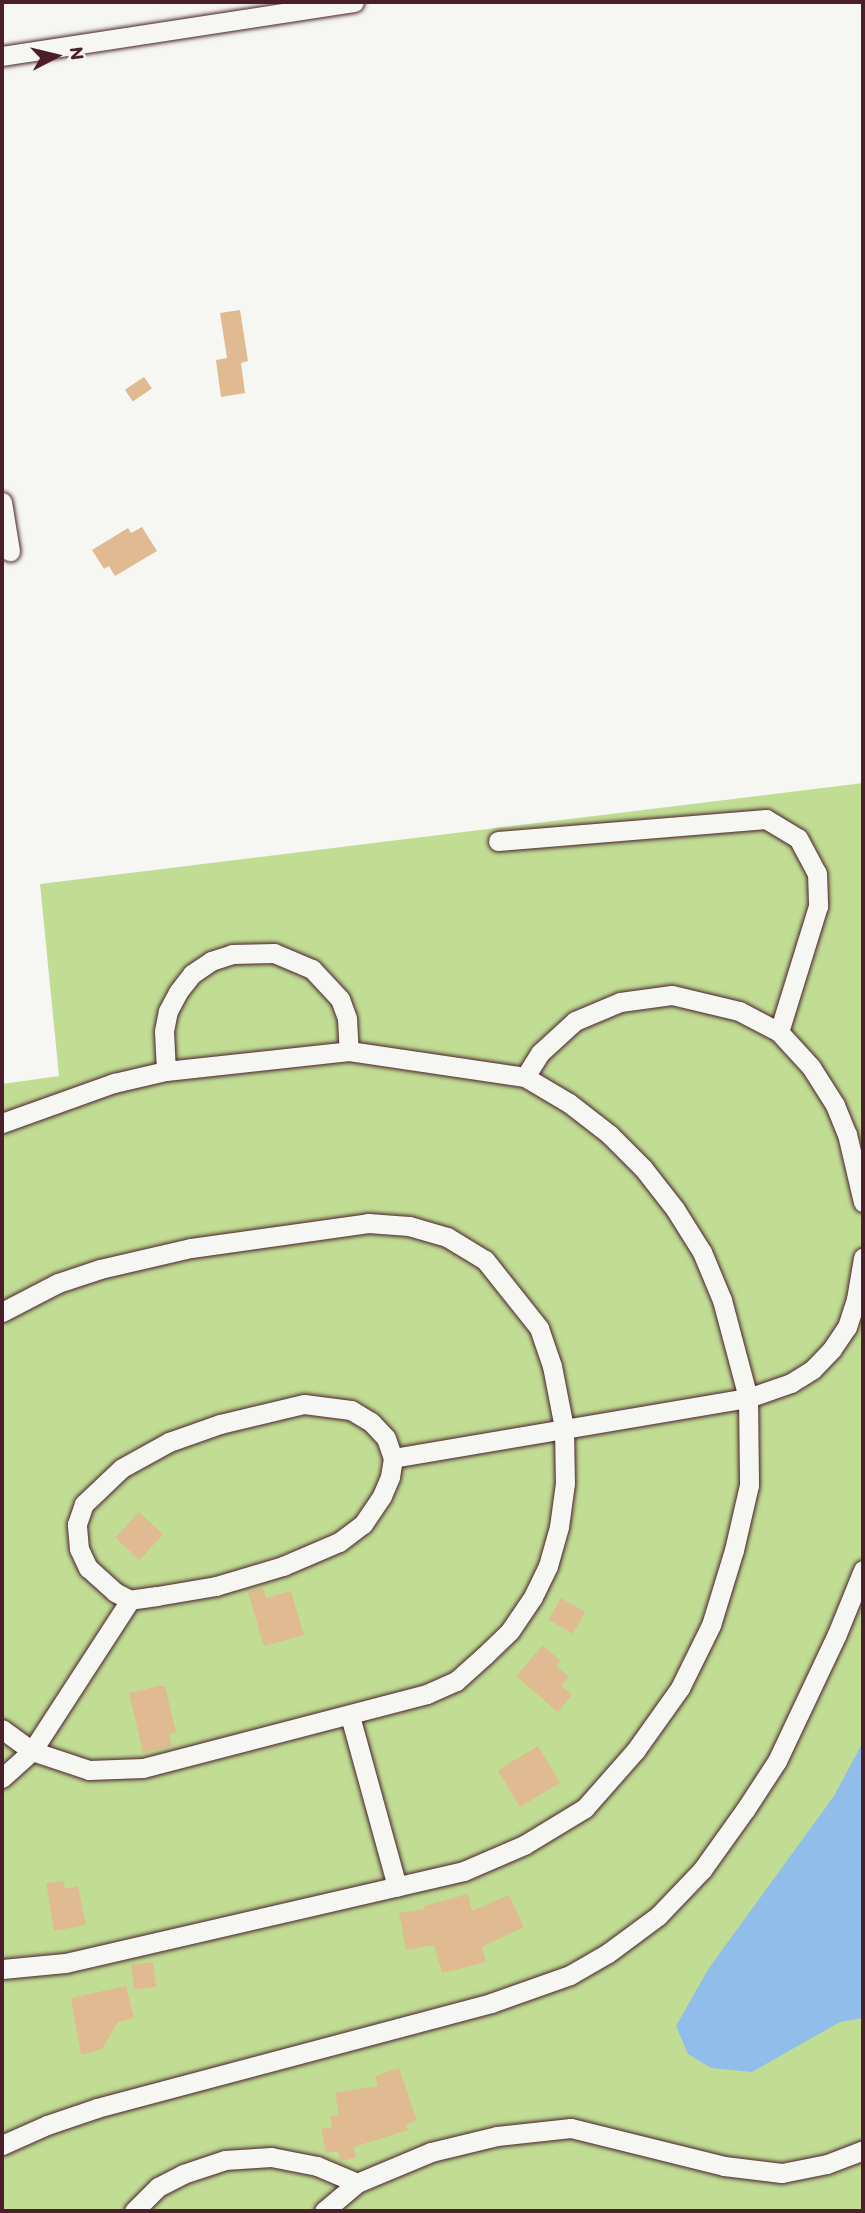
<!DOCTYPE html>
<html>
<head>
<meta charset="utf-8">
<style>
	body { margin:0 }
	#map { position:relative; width:865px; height:2213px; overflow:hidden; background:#f6f6f2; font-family:Itim,sans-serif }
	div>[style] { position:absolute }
	.green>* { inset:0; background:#c1dd94 }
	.water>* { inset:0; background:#91bdea }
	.building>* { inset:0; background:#e0bb91; transform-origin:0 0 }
	.roads { filter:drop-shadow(0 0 2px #4a1f2b) drop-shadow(0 0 2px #4a1f2b) }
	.minor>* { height:19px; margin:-9.5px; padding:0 9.5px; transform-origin:9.5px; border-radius:9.5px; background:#f6f6f2 }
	span { translate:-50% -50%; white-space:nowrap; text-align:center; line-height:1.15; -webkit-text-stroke:5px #f6f6f2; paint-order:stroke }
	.frame { position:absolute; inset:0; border:4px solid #4a1f2b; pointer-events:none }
	.north { position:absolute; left:21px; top:21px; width:70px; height:70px; -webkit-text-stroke:5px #f6f6f2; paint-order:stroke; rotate:83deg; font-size:19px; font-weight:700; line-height:28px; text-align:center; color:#4a1f2b }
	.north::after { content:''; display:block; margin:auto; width:24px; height:32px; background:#4a1f2b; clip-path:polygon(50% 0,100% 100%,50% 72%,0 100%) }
</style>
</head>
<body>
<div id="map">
	<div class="green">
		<i style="clip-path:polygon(863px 783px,863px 2211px,2px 2211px,2px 1084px,59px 1076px,40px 884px)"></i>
	</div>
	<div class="water">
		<i style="clip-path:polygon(863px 1742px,863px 2018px,840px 2022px,752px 2072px,711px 2068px,688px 2054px,676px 2026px,709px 1968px,834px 1796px)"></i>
	</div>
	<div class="building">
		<i style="clip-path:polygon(240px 310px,248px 361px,241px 363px,245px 393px,221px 397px,216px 360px,227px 358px,220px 313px)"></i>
		<i style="left:144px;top:377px;width:14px;height:23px;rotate:56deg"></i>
		<i style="clip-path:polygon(142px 527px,157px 551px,115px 576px,109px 566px,104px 569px,92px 550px,128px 528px,131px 533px)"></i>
		<i style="left:139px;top:1512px;width:33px;height:35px;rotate:43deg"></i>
		<i style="clip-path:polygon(263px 1588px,266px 1598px,291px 1591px,304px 1635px,264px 1646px,248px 1592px)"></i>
		<i style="left:561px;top:1598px;width:28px;height:25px;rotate:30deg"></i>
		<i style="clip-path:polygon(543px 1645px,560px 1661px,556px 1666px,569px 1677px,561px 1686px,572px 1695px,558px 1712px,516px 1676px)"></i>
		<i style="clip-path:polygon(158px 1686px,165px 1686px,176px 1732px,169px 1734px,172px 1746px,143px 1753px,129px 1693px)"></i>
		<i style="left:538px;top:1746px;width:43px;height:47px;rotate:59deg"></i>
		<i style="clip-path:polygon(64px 1881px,65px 1889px,78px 1886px,86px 1925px,54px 1931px,46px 1883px)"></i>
		<i style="clip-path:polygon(468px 1894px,472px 1911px,509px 1895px,524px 1927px,482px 1947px,486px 1962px,442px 1973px,434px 1945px,406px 1950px,399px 1913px,425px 1909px,424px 1906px)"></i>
		<i style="left:153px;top:1962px;width:25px;height:22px;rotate:83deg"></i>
		<i style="clip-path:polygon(126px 1986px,134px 2018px,118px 2022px,102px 2049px,81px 2055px,71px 1998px)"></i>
		<i style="clip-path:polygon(399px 2068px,417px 2121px,406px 2124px,408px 2130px,354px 2147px,356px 2158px,340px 2161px,338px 2151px,326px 2153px,321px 2129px,332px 2127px,330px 2116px,339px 2115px,335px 2093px,378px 2086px,375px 2076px)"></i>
	</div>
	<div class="roads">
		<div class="minor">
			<i style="left:2px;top:56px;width:356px;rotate:-8.7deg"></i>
			<i style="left:2px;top:502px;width:50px;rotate:80.7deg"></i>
			<i style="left:498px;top:841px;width:269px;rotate:-4.7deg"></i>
			<i style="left:766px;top:819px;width:37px;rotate:31deg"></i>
			<i style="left:798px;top:838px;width:40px;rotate:62deg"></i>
			<i style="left:817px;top:873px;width:33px;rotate:88deg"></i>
			<i style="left:818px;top:906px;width:132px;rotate:107.2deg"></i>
			<i style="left:166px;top:1071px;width:40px;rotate:-92.9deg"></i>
			<i style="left:164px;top:1031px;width:20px;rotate:-79deg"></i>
			<i style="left:168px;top:1011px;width:21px;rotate:-62deg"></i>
			<i style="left:178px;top:992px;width:23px;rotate:-52deg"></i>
			<i style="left:192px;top:974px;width:23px;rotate:-34deg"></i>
			<i style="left:211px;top:961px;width:22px;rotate:-18deg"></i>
			<i style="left:232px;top:954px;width:42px;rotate:-1.4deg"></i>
			<i style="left:274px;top:953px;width:41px;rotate:22.8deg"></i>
			<i style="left:312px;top:969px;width:41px;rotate:47deg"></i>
			<i style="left:340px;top:999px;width:20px;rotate:70deg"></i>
			<i style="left:347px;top:1018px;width:33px;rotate:87deg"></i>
			<i style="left:525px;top:1077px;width:28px;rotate:-58deg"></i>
			<i style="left:540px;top:1053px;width:47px;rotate:-42.4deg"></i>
			<i style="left:575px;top:1021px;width:49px;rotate:-22.9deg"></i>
			<i style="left:620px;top:1002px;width:52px;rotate:-7.7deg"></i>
			<i style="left:672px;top:995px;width:69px;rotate:13.4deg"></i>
			<i style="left:739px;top:1011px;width:45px;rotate:27.7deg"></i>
			<i style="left:779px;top:1032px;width:47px;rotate:47.6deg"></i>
			<i style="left:811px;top:1067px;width:45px;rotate:57.7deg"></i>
			<i style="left:835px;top:1105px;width:31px;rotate:68deg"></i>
			<i style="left:847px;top:1134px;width:70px;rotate:76.8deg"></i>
			<i style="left:2px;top:1123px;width:119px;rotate:-19.7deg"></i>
			<i style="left:114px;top:1083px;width:53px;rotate:-13deg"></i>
			<i style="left:166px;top:1071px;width:184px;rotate:-6.2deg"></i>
			<i style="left:349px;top:1051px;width:178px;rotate:8.4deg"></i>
			<i style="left:525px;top:1077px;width:51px;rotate:30.6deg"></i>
			<i style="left:569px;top:1103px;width:51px;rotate:37.8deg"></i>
			<i style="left:609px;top:1134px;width:48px;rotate:45deg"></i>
			<i style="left:643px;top:1168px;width:52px;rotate:52deg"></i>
			<i style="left:675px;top:1209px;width:51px;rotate:57.9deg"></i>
			<i style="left:702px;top:1252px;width:52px;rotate:67.4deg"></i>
			<i style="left:722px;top:1300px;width:101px;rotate:75.1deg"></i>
			<i style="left:748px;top:1398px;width:87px;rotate:89.3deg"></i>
			<i style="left:749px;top:1485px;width:67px;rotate:103deg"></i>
			<i style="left:734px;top:1550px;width:78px;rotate:107deg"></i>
			<i style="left:711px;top:1625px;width:70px;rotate:116.2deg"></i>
			<i style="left:680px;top:1688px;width:77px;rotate:125.5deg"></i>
			<i style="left:635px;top:1751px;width:76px;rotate:131.3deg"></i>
			<i style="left:585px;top:1808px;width:71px;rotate:148.8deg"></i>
			<i style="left:524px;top:1845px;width:65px;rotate:156.6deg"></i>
			<i style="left:464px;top:1871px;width:409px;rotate:167deg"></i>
			<i style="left:65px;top:1963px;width:63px;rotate:174.6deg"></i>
			<i style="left:2px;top:1312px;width:63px;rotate:-27.4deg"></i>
			<i style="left:58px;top:1283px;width:44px;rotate:-18.4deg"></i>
			<i style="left:100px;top:1269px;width:93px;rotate:-13deg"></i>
			<i style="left:191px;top:1248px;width:179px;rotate:-8deg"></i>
			<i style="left:368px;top:1223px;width:41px;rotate:4.2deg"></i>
			<i style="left:409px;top:1226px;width:40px;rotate:16deg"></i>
			<i style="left:447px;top:1237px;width:44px;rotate:31.2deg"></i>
			<i style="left:485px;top:1260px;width:87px;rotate:51.5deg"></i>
			<i style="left:539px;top:1328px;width:40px;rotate:71.1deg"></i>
			<i style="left:552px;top:1366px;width:63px;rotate:79deg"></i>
			<i style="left:564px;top:1428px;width:55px;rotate:89deg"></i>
			<i style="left:565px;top:1483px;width:44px;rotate:97.8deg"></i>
			<i style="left:559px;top:1527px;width:41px;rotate:105.8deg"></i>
			<i style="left:548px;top:1566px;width:34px;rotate:116deg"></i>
			<i style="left:533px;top:1597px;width:41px;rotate:124.1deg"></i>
			<i style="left:510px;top:1631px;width:36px;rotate:136deg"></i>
			<i style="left:484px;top:1656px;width:38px;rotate:138deg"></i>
			<i style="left:456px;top:1681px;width:32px;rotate:156deg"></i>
			<i style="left:427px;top:1694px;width:293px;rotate:165.4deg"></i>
			<i style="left:143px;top:1768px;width:54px;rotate:177.9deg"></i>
			<i style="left:89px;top:1770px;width:60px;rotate:-161.6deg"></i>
			<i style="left:32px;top:1751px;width:37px;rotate:-144deg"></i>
			<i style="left:304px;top:1404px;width:47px;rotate:7.3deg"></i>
			<i style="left:351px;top:1410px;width:23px;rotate:31deg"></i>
			<i style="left:371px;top:1422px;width:22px;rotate:47deg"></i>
			<i style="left:386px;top:1438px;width:21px;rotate:71deg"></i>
			<i style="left:393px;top:1458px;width:19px;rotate:99deg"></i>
			<i style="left:390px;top:1477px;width:21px;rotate:113deg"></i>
			<i style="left:382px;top:1496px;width:34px;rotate:124deg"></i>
			<i style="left:363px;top:1524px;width:30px;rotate:143deg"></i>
			<i style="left:339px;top:1542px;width:61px;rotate:156.8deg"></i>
			<i style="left:283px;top:1566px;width:70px;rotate:163.4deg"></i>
			<i style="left:216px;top:1586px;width:60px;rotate:170.4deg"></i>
			<i style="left:157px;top:1596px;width:27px;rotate:172deg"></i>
			<i style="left:130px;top:1600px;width:17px;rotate:-152deg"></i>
			<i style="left:115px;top:1592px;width:36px;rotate:-138deg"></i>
			<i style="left:88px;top:1568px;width:21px;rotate:-115deg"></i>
			<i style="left:79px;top:1549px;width:25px;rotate:-95deg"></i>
			<i style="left:77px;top:1524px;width:21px;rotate:-71deg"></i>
			<i style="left:84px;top:1504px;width:52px;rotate:-43.5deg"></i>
			<i style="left:122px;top:1468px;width:54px;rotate:-29deg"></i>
			<i style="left:169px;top:1442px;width:54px;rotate:-19.4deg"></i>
			<i style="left:220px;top:1424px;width:86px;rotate:-13.4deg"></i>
			<i style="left:393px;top:1458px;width:360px;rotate:-9.6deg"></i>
			<i style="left:748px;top:1398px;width:46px;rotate:-19.2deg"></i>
			<i style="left:791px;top:1383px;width:25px;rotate:-32deg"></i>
			<i style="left:812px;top:1370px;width:29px;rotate:-46deg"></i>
			<i style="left:832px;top:1349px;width:27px;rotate:-56deg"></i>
			<i style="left:847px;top:1327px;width:29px;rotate:-72deg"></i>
			<i style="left:856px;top:1299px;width:42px;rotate:-80.3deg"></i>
			<i style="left:350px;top:1716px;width:177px;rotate:74.6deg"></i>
			<i style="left:2px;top:1778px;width:40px;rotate:-42deg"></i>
			<i style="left:32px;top:1751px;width:180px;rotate:-57deg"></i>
			<i style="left:2px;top:2145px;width:49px;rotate:-24deg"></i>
			<i style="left:47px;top:2125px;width:53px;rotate:-18.8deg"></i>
			<i style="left:97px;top:2108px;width:408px;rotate:-14.9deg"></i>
			<i style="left:491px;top:2003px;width:84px;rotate:-19.5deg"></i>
			<i style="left:570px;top:1975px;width:44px;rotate:-30.1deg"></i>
			<i style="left:608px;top:1953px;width:62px;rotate:-36.5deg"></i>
			<i style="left:658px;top:1916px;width:64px;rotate:-46.3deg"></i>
			<i style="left:702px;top:1870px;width:74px;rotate:-54.4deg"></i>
			<i style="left:745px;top:1810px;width:59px;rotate:-56.9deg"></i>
			<i style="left:777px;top:1761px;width:140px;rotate:-64.7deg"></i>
			<i style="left:837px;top:1634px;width:69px;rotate:-67.9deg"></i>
			<i style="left:134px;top:2211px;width:34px;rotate:-45deg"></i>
			<i style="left:158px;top:2187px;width:28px;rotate:-27deg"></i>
			<i style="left:183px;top:2174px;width:44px;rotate:-18.4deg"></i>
			<i style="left:225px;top:2160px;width:46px;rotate:-3.7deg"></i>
			<i style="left:271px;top:2157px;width:47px;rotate:11.1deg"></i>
			<i style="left:317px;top:2166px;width:43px;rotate:23deg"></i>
			<i style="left:324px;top:2211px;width:43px;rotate:-40.3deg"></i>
			<i style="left:357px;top:2183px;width:80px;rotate:-22.7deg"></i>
			<i style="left:431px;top:2152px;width:68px;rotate:-13.6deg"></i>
			<i style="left:497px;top:2136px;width:74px;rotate:-6.2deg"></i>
			<i style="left:571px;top:2128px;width:158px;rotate:13.9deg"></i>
			<i style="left:724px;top:2166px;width:58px;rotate:6.9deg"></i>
			<i style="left:782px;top:2173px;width:46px;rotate:-11.3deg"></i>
			<i style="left:827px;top:2164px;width:39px;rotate:-21deg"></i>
		</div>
	</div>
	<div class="frame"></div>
	<div class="north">N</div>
</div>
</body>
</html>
